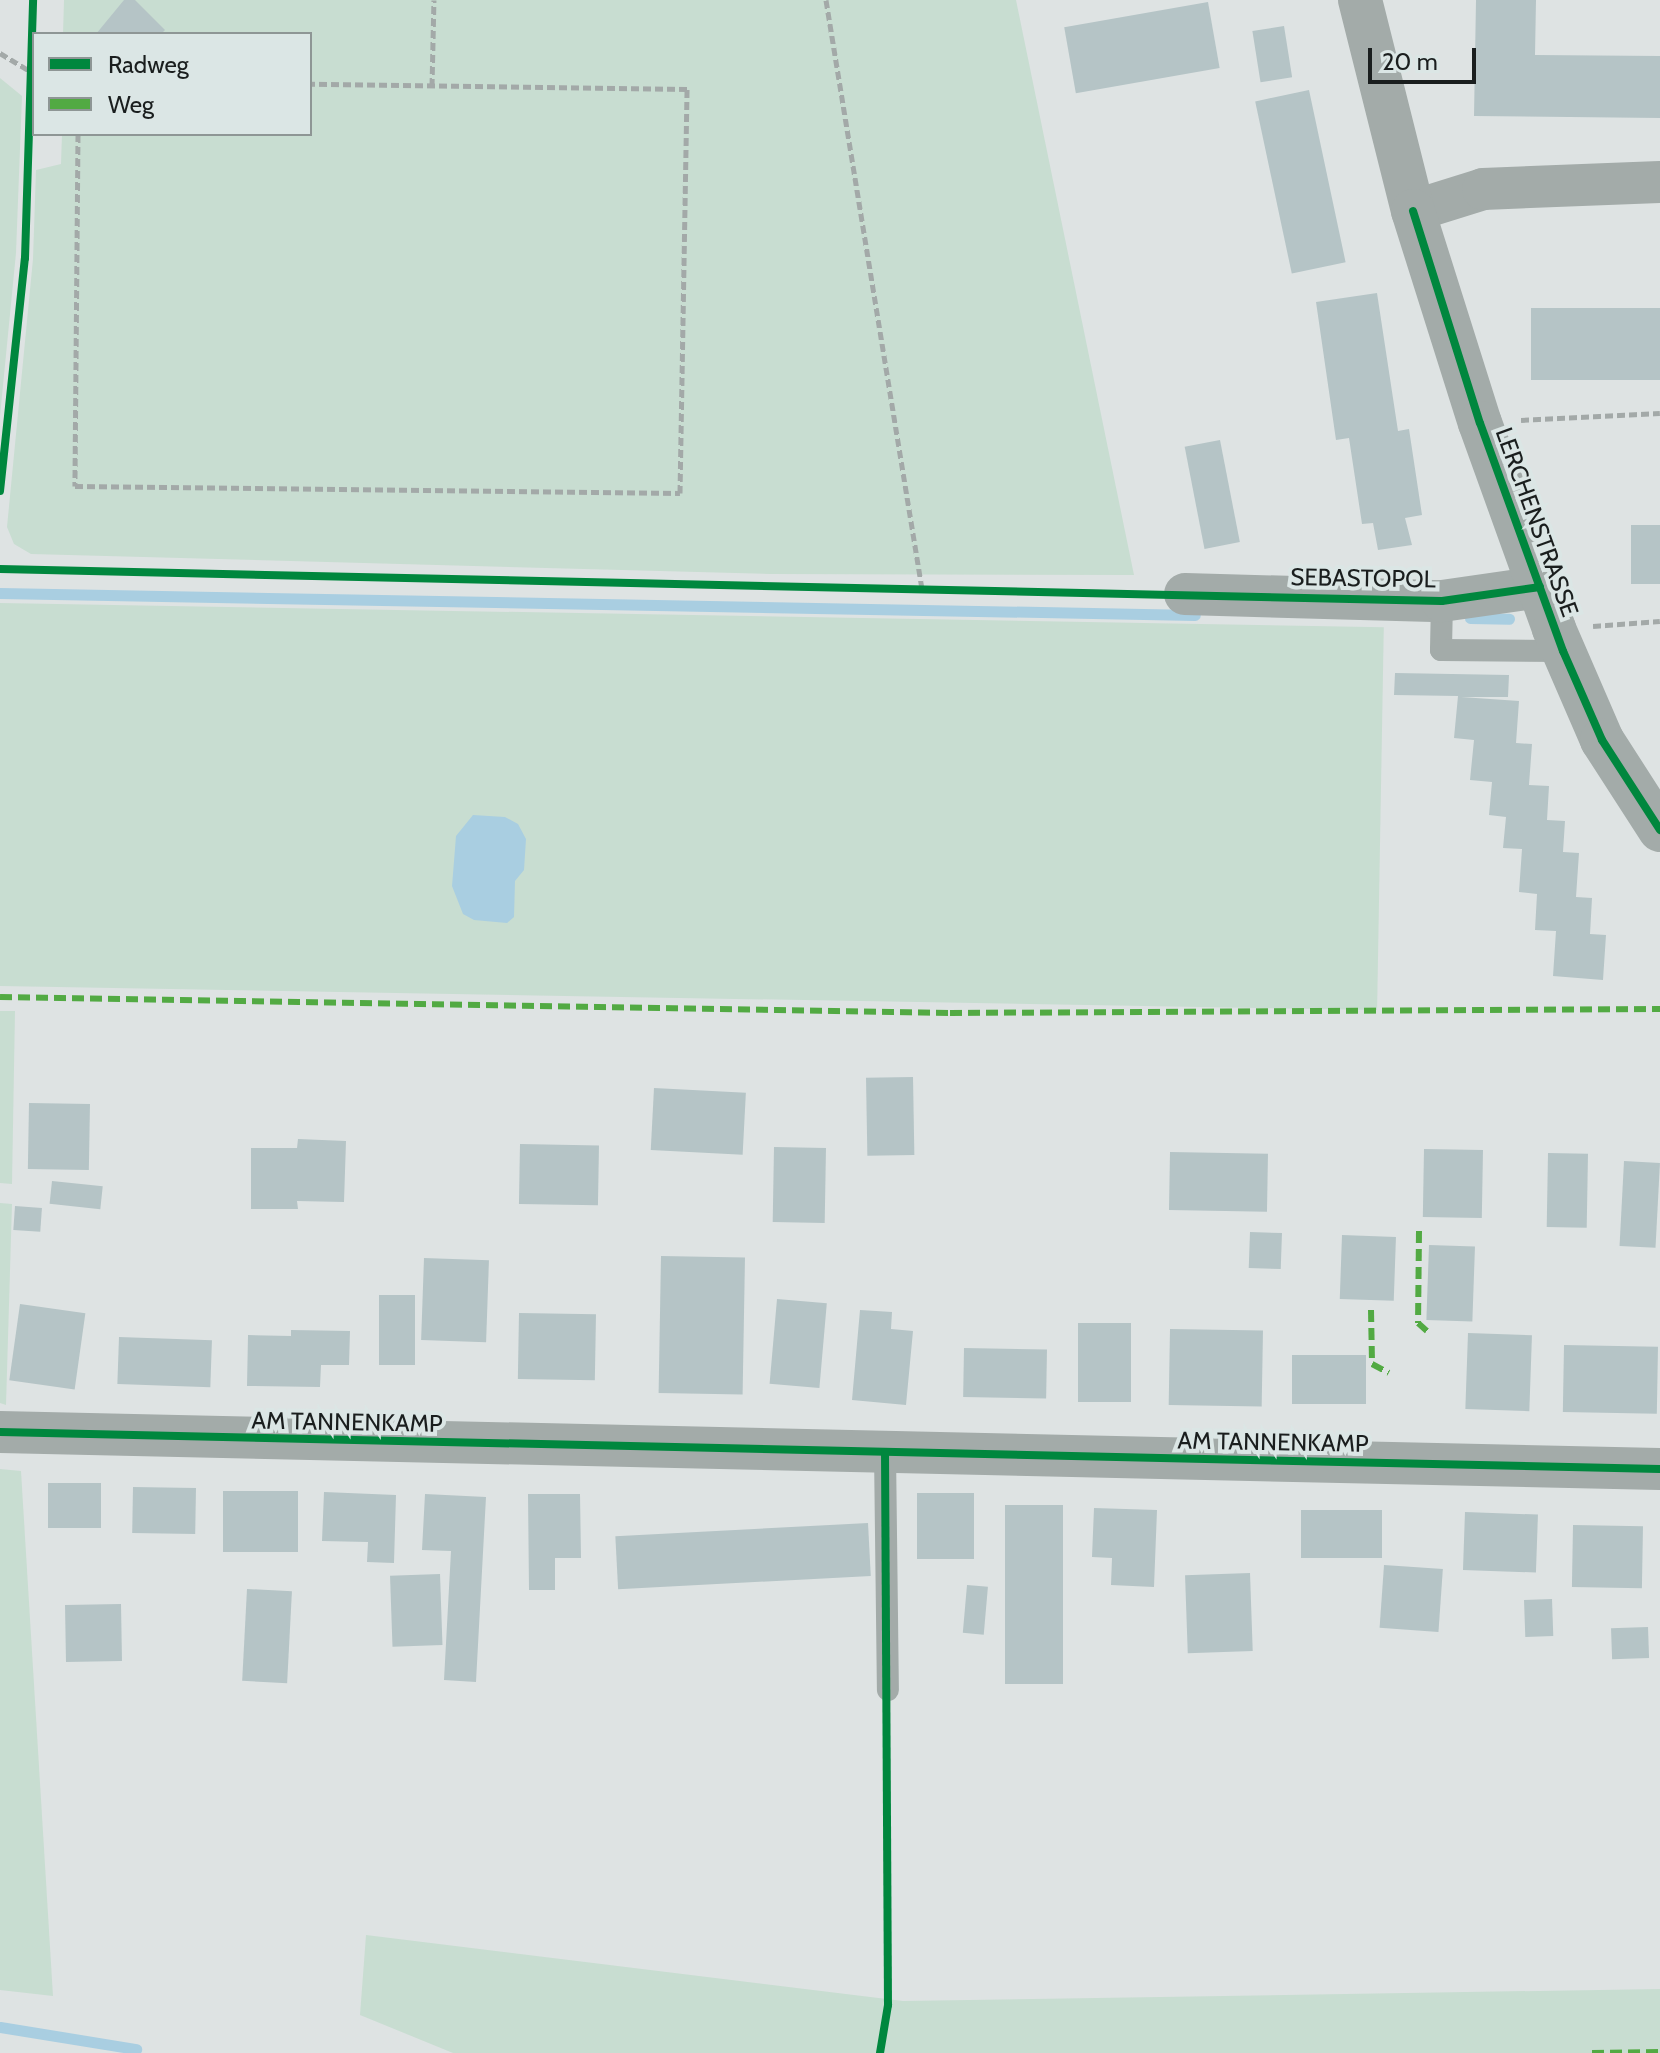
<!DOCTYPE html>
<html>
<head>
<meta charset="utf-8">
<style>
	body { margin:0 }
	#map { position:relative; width:1660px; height:2053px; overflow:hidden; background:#dee3e3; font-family:Cabin,sans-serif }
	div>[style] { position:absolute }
	.green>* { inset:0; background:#c8ddd1; transform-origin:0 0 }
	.water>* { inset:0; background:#a9cee1 }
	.stream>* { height:11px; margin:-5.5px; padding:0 5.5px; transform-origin:5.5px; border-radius:5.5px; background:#a9cee1 }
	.building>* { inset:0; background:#b5c4c6; transform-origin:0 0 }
	.path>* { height:5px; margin-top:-2.5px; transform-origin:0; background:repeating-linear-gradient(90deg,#a3a9a8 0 8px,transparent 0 12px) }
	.service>* { height:22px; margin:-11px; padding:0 11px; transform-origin:11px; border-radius:11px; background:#a3aba9 }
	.minor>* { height:42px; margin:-21px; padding:0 21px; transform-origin:21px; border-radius:21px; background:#a3aba9 }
	.tertiary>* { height:44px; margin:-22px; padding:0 22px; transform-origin:22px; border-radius:22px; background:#a3aba9 }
	.quiet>* { height:6px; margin-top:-3px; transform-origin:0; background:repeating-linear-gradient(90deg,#52aa43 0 12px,transparent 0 18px) }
	.cycleway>* { height:8px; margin:-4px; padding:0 4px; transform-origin:4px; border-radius:4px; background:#00873e }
	span { translate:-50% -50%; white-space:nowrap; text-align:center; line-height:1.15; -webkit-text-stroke:8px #dbe6e5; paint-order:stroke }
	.street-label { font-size:24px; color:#1a1e1e }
	.legend { position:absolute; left:32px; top:32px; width:280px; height:104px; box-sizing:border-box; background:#dbe6e5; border:2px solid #8e9695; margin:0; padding:10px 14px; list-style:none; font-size:24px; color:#1a1e1e }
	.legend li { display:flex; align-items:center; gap:16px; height:40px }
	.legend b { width:40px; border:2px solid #8e9695 }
	.scale { position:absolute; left:1368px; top:48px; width:108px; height:36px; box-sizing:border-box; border:4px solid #1a1e1e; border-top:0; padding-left:10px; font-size:24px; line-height:28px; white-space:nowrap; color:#1a1e1e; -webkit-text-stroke:6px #dbe6e5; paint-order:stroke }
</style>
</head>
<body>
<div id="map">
	<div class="green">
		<i style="clip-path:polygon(64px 0,1016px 0,1134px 575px,770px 574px,31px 554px,14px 544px,7px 527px,33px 259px,36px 170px,61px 164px,62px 134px,310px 134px,310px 34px,63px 34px)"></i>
		<i style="clip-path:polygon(0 78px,22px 96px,16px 253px,0 416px)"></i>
		<i style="left:0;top:603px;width:1384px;height:383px;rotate:1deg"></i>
		<i style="clip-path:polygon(0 1011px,15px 1011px,12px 1184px,0 1183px)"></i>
		<i style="clip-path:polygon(0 1203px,12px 1204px,6px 1405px,0 1403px)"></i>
		<i style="clip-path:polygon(0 1469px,21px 1471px,53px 1996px,0 1990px)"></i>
		<i style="clip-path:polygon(366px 1935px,903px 2001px,1660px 1989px,1660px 2053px,453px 2053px,360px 2015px)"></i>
	</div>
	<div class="water">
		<i style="clip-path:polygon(473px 815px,505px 817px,518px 824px,526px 839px,524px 870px,515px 881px,514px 917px,507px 923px,474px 920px,463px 914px,452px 886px,456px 836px)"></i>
	</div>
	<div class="stream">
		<i style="left:0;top:593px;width:1195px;rotate:1.05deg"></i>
		<i style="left:1470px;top:618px;width:39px;rotate:1deg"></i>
		<i style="left:0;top:2027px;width:138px;rotate:9.2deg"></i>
	</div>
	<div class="building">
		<i style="clip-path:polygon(124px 0,135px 0,165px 30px,161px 34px,96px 34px)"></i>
		<i style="clip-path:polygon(1476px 0,1536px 0,1535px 55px,1660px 56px,1660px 118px,1474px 116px)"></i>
		<i style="left:1208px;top:2px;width:67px;height:146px;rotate:80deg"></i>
		<i style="left:1284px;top:26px;width:52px;height:32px;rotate:81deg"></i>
		<i style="left:1309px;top:90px;width:176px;height:55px;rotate:78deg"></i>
		<i style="clip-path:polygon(1377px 293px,1398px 431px,1409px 429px,1422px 515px,1405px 518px,1412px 545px,1378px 550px,1373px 523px,1362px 524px,1349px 438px,1336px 440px,1316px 302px)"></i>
		<i style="left:1660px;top:308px;width:72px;height:129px;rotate:90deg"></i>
		<i style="left:1220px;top:440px;width:104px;height:36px;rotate:79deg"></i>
		<i style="left:1660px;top:525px;width:59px;height:29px;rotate:90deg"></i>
		<i style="clip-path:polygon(1395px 673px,1509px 675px,1508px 697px,1461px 697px,1519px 701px,1516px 743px,1532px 744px,1529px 785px,1549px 786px,1547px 820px,1565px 821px,1563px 852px,1579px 853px,1576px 897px,1592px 898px,1590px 934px,1606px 935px,1603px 980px,1553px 976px,1556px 931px,1535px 930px,1537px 894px,1519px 892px,1522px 849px,1503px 848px,1506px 817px,1489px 815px,1492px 782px,1470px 780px,1474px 740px,1454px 738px,1458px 696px,1394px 695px)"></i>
		<i style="left:913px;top:1077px;width:78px;height:47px;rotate:89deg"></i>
		<i style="left:654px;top:1088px;width:92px;height:62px;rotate:3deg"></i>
		<i style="left:29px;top:1103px;width:61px;height:66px;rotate:1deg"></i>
		<i style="clip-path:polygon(298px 1139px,346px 1141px,344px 1202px,297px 1201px,298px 1209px,251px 1209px,251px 1148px,297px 1148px)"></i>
		<i style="left:520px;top:1144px;width:79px;height:60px;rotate:1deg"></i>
		<i style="left:774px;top:1147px;width:52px;height:75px;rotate:1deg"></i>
		<i style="left:1424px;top:1149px;width:59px;height:68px;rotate:1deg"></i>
		<i style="left:1170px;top:1152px;width:98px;height:58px;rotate:1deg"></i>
		<i style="left:1548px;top:1153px;width:40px;height:74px;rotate:1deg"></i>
		<i style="left:1624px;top:1161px;width:36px;height:85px;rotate:3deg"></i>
		<i style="left:52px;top:1181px;width:51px;height:23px;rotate:6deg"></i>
		<i style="left:15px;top:1206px;width:27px;height:24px;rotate:4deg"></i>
		<i style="left:1250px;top:1232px;width:32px;height:36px;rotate:2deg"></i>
		<i style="left:1342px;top:1235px;width:54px;height:64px;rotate:2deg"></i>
		<i style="left:1429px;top:1245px;width:46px;height:75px;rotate:2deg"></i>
		<i style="left:661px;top:1256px;width:84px;height:137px;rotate:1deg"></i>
		<i style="left:424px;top:1258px;width:65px;height:82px;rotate:2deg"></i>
		<i style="left:379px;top:1295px;width:36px;height:70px"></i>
		<i style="left:777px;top:1299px;width:50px;height:85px;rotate:5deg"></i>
		<i style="left:20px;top:1304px;width:66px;height:77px;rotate:8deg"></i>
		<i style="clip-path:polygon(860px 1310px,892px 1312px,891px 1329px,913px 1331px,906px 1405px,852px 1400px)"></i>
		<i style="left:519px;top:1313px;width:77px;height:66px;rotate:1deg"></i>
		<i style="left:1078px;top:1323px;width:53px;height:79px"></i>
		<i style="left:1170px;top:1329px;width:93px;height:76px;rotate:1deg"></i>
		<i style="clip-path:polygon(291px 1330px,350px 1331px,349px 1365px,321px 1365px,320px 1387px,247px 1386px,248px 1335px,291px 1336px)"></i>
		<i style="left:1468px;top:1333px;width:64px;height:76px;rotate:2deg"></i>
		<i style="left:119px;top:1337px;width:93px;height:47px;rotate:2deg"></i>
		<i style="left:1564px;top:1345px;width:94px;height:67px;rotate:1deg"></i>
		<i style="left:964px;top:1348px;width:83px;height:49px;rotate:1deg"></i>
		<i style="left:1292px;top:1355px;width:74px;height:49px"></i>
		<i style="left:48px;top:1483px;width:53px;height:45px"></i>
		<i style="left:133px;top:1487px;width:63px;height:46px;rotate:1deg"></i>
		<i style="left:298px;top:1491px;width:61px;height:75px;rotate:90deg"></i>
		<i style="clip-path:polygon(324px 1492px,396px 1495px,394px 1563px,367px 1562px,368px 1542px,322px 1541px)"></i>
		<i style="left:917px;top:1493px;width:57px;height:66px"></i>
		<i style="clip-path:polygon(425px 1494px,486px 1497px,476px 1682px,444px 1680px,451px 1551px,422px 1550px)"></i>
		<i style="clip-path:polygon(528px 1494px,580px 1494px,581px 1558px,555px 1558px,555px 1590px,529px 1590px)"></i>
		<i style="left:1063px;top:1505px;width:179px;height:58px;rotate:90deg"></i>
		<i style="clip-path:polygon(1094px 1508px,1157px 1510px,1154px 1587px,1111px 1585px,1112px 1558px,1092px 1557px)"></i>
		<i style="left:1301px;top:1510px;width:81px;height:48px"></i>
		<i style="left:1465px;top:1512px;width:73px;height:58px;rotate:2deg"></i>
		<i style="left:868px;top:1523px;width:53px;height:253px;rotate:87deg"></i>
		<i style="left:1573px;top:1525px;width:70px;height:62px;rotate:1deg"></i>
		<i style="left:1384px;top:1565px;width:59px;height:63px;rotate:4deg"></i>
		<i style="left:1250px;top:1573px;width:78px;height:65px;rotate:88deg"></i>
		<i style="left:440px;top:1574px;width:71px;height:50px;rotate:88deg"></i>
		<i style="left:967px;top:1585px;width:21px;height:48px;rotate:5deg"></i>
		<i style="left:247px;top:1589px;width:45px;height:92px;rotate:3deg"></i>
		<i style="left:1552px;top:1599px;width:37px;height:28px;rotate:88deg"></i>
		<i style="left:121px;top:1604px;width:57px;height:56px;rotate:89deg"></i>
		<i style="left:1648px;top:1627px;width:31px;height:37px;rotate:88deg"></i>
	</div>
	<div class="path">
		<i style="left:826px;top:0;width:597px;rotate:80.74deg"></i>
		<i style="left:0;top:53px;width:39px;rotate:31deg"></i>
		<i style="left:33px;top:79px;width:1px"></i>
		<i style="left:432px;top:86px;width:86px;rotate:-88.7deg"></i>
		<i style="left:78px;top:134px;width:352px;rotate:90.5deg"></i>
		<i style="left:75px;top:486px;width:605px;rotate:0.66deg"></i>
		<i style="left:680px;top:493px;width:404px;rotate:-89deg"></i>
		<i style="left:687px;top:89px;width:377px;rotate:-179.2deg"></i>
		<i style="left:1521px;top:420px;width:139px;rotate:-2.9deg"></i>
		<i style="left:1593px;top:626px;width:67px;rotate:-4.3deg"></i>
	</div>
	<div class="service">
		<i style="left:1442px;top:601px;width:49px;rotate:91.2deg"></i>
		<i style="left:1441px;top:650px;width:122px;rotate:0.5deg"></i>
		<i style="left:885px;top:1452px;width:238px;rotate:89.3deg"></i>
	</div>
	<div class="minor">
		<i style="left:1413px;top:211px;width:73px;rotate:-17.4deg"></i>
		<i style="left:1483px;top:189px;width:177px;rotate:-2.3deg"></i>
		<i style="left:1185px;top:594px;width:257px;rotate:1.6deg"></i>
		<i style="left:1442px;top:601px;width:99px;rotate:-8.1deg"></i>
		<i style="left:0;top:1432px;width:1660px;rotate:1.28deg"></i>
	</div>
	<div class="tertiary">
		<i style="left:1360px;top:0;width:218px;rotate:75.9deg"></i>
		<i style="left:1413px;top:211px;width:222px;rotate:72.5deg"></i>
		<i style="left:1480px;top:423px;width:219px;rotate:70.2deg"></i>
		<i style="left:1554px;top:629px;width:121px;rotate:66.6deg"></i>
		<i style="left:1602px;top:740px;width:107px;rotate:57.2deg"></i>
	</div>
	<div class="quiet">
		<i style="left:0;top:997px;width:950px;rotate:0.96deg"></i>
		<i style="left:950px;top:1013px;width:710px;rotate:-0.32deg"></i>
		<i style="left:1419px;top:1231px;width:92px;rotate:90.6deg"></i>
		<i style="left:1418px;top:1323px;width:12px;rotate:42deg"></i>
		<i style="left:1371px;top:1310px;width:54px;rotate:88.9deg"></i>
		<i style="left:1372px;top:1364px;width:19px;rotate:28deg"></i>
		<i style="left:1592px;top:2053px;width:68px;rotate:-0.8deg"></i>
	</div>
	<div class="cycleway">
		<i style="left:1413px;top:211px;width:222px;rotate:72.5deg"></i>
		<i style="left:1480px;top:423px;width:243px;rotate:70deg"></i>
		<i style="left:1563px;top:651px;width:97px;rotate:66.3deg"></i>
		<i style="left:1602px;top:740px;width:107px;rotate:57.2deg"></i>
		<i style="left:0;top:491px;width:234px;rotate:-83.9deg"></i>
		<i style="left:25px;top:258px;width:258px;rotate:-88.2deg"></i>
		<i style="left:0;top:569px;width:1442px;rotate:1.27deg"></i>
		<i style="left:1442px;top:601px;width:99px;rotate:-8.1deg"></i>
		<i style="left:0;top:1432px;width:1660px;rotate:1.28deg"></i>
		<i style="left:880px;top:2053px;width:49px;rotate:-80.5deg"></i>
		<i style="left:888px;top:2005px;width:553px;rotate:-90.31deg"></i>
	</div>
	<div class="street-label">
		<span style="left:1537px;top:522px;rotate:70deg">LERCHENSTRASSE</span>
		<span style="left:1363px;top:578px;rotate:1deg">SEBASTOPOL</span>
		<span style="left:347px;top:1422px;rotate:1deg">AM TANNENKAMP</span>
		<span style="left:1273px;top:1442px;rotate:1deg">AM TANNENKAMP</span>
	</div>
	<ul class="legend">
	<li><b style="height:10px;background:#00873e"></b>Radweg</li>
	<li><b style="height:10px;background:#52aa43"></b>Weg</li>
	</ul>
	<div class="scale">20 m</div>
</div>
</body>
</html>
